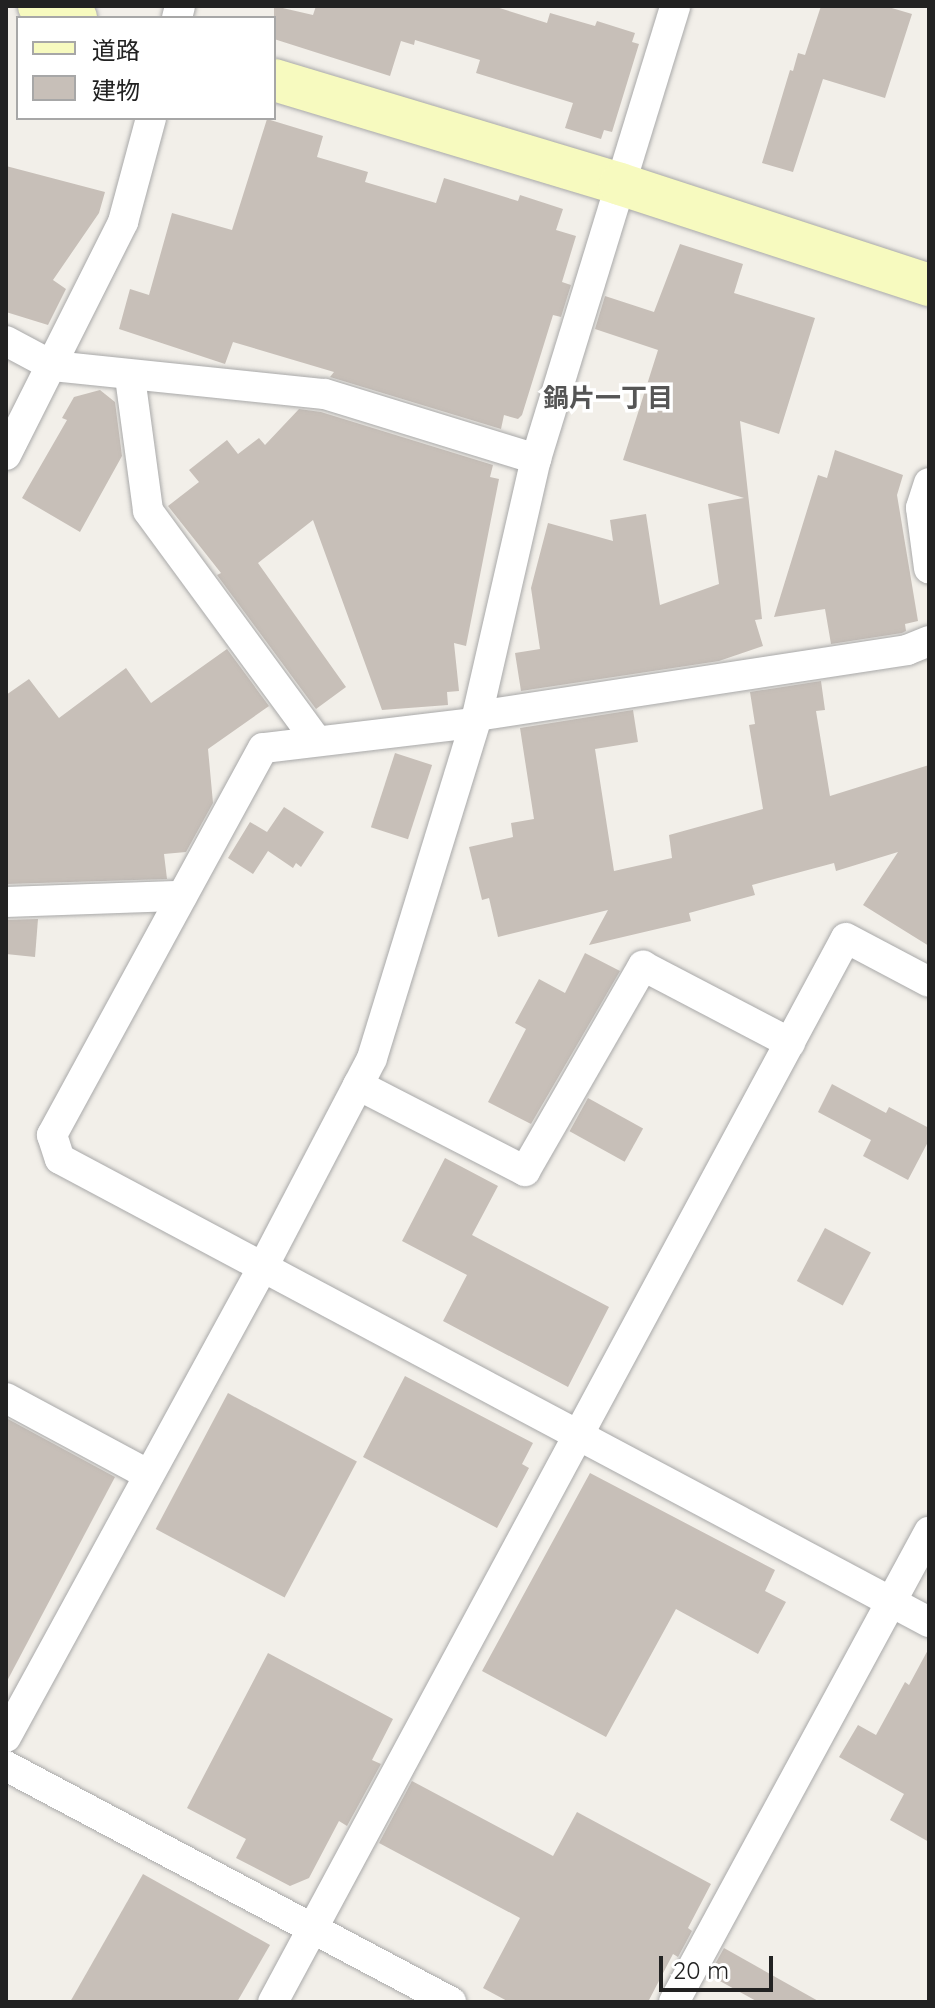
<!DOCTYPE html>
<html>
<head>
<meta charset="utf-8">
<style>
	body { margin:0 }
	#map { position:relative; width:935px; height:2008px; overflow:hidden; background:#f2efe9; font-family:Quicksand,"Noto Sans JP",sans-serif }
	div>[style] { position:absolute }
	.building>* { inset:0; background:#c7bfb8; transform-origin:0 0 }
	.roads { filter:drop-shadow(0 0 2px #a9a9a9) drop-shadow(0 0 2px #a9a9a9) }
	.street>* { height:30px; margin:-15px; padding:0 15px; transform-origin:15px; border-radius:15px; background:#fff }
	.secondary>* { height:42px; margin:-21px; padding:0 21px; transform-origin:21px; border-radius:21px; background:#f7fabf }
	span { translate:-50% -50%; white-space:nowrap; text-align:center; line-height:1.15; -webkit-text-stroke:7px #fff; paint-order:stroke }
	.neighbourhood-label { font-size:26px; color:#555; font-weight:700 }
	.frame { position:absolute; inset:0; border:8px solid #222; pointer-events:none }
	.legend { position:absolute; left:16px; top:16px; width:260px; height:104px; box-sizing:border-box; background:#fff; border:2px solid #a7a7a7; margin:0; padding:10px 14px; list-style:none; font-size:24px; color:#222 }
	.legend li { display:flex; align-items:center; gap:16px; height:40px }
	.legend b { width:40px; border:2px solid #a7a7a7 }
	.scale { position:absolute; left:659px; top:1956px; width:114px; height:36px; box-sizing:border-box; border:4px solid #222; border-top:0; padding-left:10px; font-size:24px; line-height:28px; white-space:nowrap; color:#222; -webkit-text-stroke:6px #fff; paint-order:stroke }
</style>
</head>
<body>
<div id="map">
	<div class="building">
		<i style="clip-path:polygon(274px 6px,313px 15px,316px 6px,493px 6px,547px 23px,550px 13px,595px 26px,597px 21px,635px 33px,632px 42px,639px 44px,612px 132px,604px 130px,601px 139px,565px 128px,573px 103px,476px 73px,480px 60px,415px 40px,414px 45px,401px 41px,390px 76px,274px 39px)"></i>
		<i style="clip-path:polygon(821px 6px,885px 6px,912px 14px,885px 98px,823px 79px,793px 172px,762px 163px,790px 70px,793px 71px,798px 53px,805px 55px)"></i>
		<i style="clip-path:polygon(267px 119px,323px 136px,317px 157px,368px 172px,365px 182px,436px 203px,444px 178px,518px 201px,520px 195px,563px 209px,556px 230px,576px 236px,562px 282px,571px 285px,561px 317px,553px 315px,522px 415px,518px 419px,504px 415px,501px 429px,330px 377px,334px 372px,233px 342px,225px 364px,119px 329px,130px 289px,149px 295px,172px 213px,232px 230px)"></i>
		<i style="clip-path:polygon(6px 166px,105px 192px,99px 213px,53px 280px,66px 289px,48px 325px,6px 312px)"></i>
		<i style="clip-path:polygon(680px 244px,743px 264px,734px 293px,815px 318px,779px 434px,740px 421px,762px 619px,755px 620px,763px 646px,719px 661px,521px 691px,515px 653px,540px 649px,531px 588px,548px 523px,613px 541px,610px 520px,646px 514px,660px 605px,719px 584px,708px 504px,744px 498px,623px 460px,658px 350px,595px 329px,605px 296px,654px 312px)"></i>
		<i style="clip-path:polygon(100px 390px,115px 402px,122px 456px,80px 532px,22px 498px,67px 420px,62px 418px,74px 397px)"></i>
		<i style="clip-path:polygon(299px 409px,321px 412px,493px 465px,490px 477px,499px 479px,466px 646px,454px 643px,459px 691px,447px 692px,448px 705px,382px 710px,313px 520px,258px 563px,346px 687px,316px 709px,217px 575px,221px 573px,168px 506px,199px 482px,189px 470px,227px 440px,238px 454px,259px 438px,265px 445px)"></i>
		<i style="clip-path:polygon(835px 450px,903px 475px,897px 495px,918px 621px,905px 624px,906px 631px,902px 633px,831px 644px,825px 609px,774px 617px,818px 475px,827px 478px)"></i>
		<i style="clip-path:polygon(227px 649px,269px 706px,208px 749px,213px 803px,186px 852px,164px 854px,167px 879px,6px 884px,6px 695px,29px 679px,59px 718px,126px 668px,151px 703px)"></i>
		<i style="clip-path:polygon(821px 681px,825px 710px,816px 711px,830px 796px,929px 765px,929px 946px,863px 905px,898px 852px,836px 871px,834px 863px,752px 885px,755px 895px,689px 913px,691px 921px,589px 945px,608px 910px,498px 937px,489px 898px,482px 900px,469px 847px,513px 837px,511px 823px,534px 819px,520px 728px,633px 710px,638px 742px,595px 749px,614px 871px,672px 858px,669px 835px,763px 809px,749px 725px,755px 724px,750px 692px)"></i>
		<i style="left:395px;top:753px;width:39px;height:78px;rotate:18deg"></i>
		<i style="clip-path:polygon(284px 807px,324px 832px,301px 867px,296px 863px,293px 868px,268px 851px,253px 874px,228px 858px,250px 822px,267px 832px)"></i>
		<i style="clip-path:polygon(38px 919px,35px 957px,6px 954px,6px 920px)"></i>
		<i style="clip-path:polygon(585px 953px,620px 971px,531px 1124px,488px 1102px,526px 1029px,515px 1023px,539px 979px,565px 993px)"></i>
		<i style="clip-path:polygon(832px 1084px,886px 1113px,889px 1107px,929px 1128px,929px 1140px,908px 1180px,863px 1156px,871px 1140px,818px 1112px)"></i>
		<i style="left:588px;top:1098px;width:63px;height:38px;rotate:29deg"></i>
		<i style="clip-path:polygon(445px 1158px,498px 1186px,472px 1235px,609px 1307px,568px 1387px,443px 1321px,467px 1275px,402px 1241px)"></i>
		<i style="left:825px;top:1228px;width:52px;height:60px;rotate:28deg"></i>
		<i style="clip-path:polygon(405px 1376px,533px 1443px,522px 1464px,529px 1468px,497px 1528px,363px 1457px)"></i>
		<i style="left:228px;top:1393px;width:146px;height:154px;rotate:28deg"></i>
		<i style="clip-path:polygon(6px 1418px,115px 1477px,6px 1683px)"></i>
		<i style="clip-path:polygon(590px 1473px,775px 1570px,765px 1591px,786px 1602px,758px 1654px,676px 1609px,606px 1737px,482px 1671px)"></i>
		<i style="clip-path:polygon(929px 1648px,929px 1842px,890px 1820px,904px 1794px,839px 1757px,858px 1725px,876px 1735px,905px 1682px,909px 1685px)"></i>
		<i style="clip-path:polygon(268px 1653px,393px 1719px,372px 1760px,381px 1764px,347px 1826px,339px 1821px,309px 1878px,290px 1886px,236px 1858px,246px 1839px,187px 1808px)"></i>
		<i style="clip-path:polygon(412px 1781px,553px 1856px,577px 1812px,711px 1884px,688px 1928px,692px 1931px,678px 1957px,673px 1954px,648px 2002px,509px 2002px,483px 1988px,520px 1918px,379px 1843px)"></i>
		<i style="clip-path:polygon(143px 1874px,270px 1945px,237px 2002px,70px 2002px)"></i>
		<i style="clip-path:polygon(724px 1948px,820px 2002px,758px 2002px,709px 1975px)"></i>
	</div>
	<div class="roads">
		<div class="street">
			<i style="left:177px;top:18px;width:12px;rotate:-76deg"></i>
			<i style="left:6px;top:341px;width:53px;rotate:28deg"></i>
			<i style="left:53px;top:366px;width:273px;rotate:5.9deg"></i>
			<i style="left:325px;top:394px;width:221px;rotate:17.1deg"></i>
			<i style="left:130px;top:377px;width:135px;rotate:82.3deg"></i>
			<i style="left:148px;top:511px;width:285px;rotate:53.7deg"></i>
			<i style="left:6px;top:455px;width:261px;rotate:-63.3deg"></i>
			<i style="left:123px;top:222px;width:108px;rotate:-74.9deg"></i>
			<i style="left:929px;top:483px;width:26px;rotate:108deg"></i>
			<i style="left:921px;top:508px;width:61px;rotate:82.4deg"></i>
			<i style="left:477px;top:716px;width:435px;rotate:-8.7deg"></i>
			<i style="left:907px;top:650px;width:24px;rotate:-22deg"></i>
			<i style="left:474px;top:723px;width:212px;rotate:173.2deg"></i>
			<i style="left:263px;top:748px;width:441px;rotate:118.6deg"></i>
			<i style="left:52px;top:1135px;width:25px;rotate:72deg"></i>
			<i style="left:60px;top:1159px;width:985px;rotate:28.05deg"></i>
			<i style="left:6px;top:902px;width:176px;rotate:-2deg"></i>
			<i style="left:358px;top:1085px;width:188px;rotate:27.2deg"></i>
			<i style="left:525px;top:1171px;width:237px;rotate:-60.1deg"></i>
			<i style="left:643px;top:966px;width:166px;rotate:27.6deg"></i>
			<i style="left:6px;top:1398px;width:162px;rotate:28.3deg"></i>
			<i style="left:6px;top:1737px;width:538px;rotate:-61.34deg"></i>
			<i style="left:264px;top:1265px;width:233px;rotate:-62.4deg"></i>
			<i style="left:372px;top:1058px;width:358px;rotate:-72.9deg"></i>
			<i style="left:477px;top:716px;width:264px;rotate:-77.1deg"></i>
			<i style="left:536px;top:459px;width:474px;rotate:-72.9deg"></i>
			<i style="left:6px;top:1766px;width:504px;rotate:27.94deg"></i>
			<i style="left:273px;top:2002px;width:1208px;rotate:-61.7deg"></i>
			<i style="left:846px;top:938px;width:94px;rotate:27.9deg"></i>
			<i style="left:674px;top:2002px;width:535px;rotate:-61.52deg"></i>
		</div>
		<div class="secondary">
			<i style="left:39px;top:6px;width:39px;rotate:18deg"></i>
			<i style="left:274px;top:80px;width:361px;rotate:16.7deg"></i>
			<i style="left:620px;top:184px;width:325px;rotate:18.1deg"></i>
		</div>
	</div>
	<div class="neighbourhood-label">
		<span style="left:608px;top:398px">鍋片一丁目</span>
	</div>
	<div class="frame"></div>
	<ul class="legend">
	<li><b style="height:10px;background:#f7fabf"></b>道路</li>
	<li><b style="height:22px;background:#c7bfb8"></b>建物</li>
	</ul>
	<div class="scale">20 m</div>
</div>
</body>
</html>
